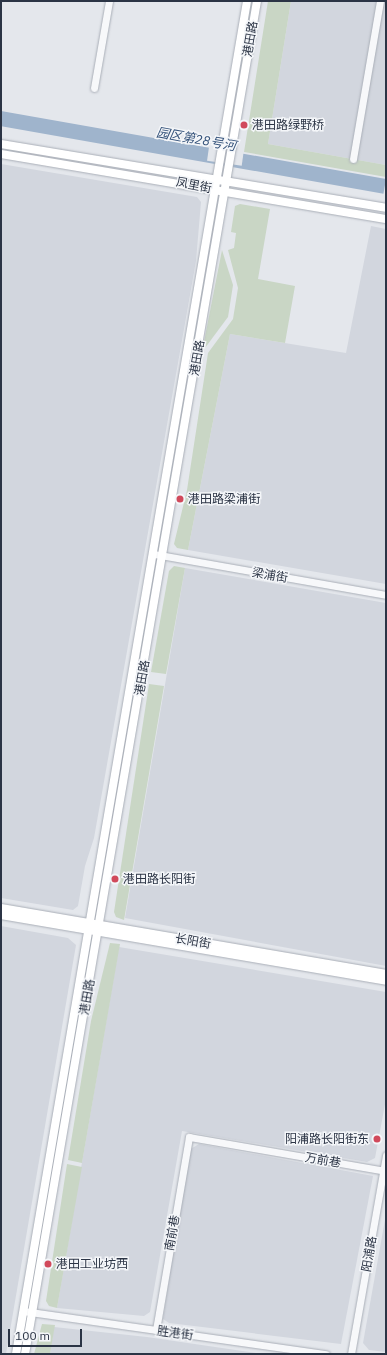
<!DOCTYPE html>
<html>
<head>
<meta charset="utf-8">
<style>
	body { margin:0 }
	#map { position:relative; width:387px; height:1355px; overflow:hidden; background:#e4e7ec; font-family:"IBM Plex Sans","Noto Sans SC",sans-serif }
	div>[style] { position:absolute }
	.built>* { inset:0; background:#d2d6de }
	.green>* { inset:0; background:#c9d6c5 }
	.water>* { inset:0; background:#9fb4cc; transform-origin:0 0 }
	.pier>* { inset:0; background:#e4e7ec; transform-origin:0 0 }
	.roads { filter:drop-shadow(0 0 1px #a9aeb7) drop-shadow(0 0 1px #a9aeb7) }
	.minor>* { height:7px; margin:-3.5px; padding:0 3.5px; transform-origin:3.5px; border-radius:3.5px; background:#f7f8fa }
	.major>* { height:8px; margin:-4px; padding:0 4px; transform-origin:4px; border-radius:4px; background:#fff }
	.dots>* { width:11px; height:11px; translate:-50% -50%; box-sizing:border-box; border:2px solid #f4f6f9; border-radius:50% }
	span { translate:-50% -50%; white-space:nowrap; text-align:center; line-height:1.15; -webkit-text-stroke:3px #f4f6f9; paint-order:stroke }
	.street-label { font-size:12px; color:#2b3445 }
	.poi-label { font-size:12px; color:#2b3445 }
	.left { translate:0 -50%; text-align:left }
	.right { translate:-100% -50%; text-align:right }
	.water-label { font-size:13px; color:#34527a; font-style:italic }
	.frame { position:absolute; inset:0; border:2px solid #2b3445; pointer-events:none }
	.scale { position:absolute; left:8px; top:1329px; width:74px; height:18px; box-sizing:border-box; border:2px solid #2b3445; border-top:0; padding-left:5px; font-size:12px; line-height:14px; white-space:nowrap; color:#2b3445; -webkit-text-stroke:3px #f4f6f9; paint-order:stroke }
</style>
</head>
<body>
<div id="map">
	<div class="built">
		<i style="clip-path:polygon(291px 1px,386px 1px,386px 165px,268px 144px)"></i>
		<i style="clip-path:polygon(1px 164px,197px 197px,201px 202px,196px 261px,94px 838px,85px 866px,78px 906px,73px 910px,1px 898px)"></i>
		<i style="clip-path:polygon(371px 226px,386px 229px,386px 584px,188px 550px,230px 334px,346px 353px)"></i>
		<i style="clip-path:polygon(185px 568px,386px 603px,386px 966px,125px 918px)"></i>
		<i style="clip-path:polygon(1px 926px,68px 938px,76px 945px,6px 1354px,1px 1354px)"></i>
		<i style="clip-path:polygon(119px 947px,386px 992px,386px 1099px,375px 1158px,367px 1162px,182px 1131px,150px 1312px,144px 1316px,57px 1308px)"></i>
		<i style="clip-path:polygon(199px 1144px,373px 1176px,341px 1344px,169px 1323px,163px 1319px,189px 1150px)"></i>
		<i style="clip-path:polygon(386px 1214px,386px 1352px,369px 1350px,363px 1343px)"></i>
		<i style="clip-path:polygon(54px 1327px,147px 1337px,263px 1354px,50px 1354px)"></i>
	</div>
	<div class="green">
		<i style="clip-path:polygon(268px 1px,291px 1px,268px 144px,386px 165px,386px 177px,244px 152px)"></i>
		<i style="clip-path:polygon(240px 204px,270px 209px,258px 279px,295px 286px,285px 343px,230px 334px,188px 550px,177px 548px,174px 544px,187px 490px,208px 353px,233px 319px,238px 288px,228px 250px,234px 248px,236px 233px,231px 232px,235px 206px)"></i>
		<i style="clip-path:polygon(222px 250px,233px 285px,228px 317px,202px 352px)"></i>
		<i style="clip-path:polygon(174px 566px,185px 568px,166px 674px,151px 672px,169px 571px)"></i>
		<i style="clip-path:polygon(149px 684px,164px 686px,124px 920px,116px 917px,114px 912px)"></i>
		<i style="clip-path:polygon(110px 943px,120px 944px,82px 1163px,68px 1160px,91px 1021px)"></i>
		<i style="clip-path:polygon(67px 1164px,82px 1167px,57px 1308px,49px 1306px,46px 1301px)"></i>
		<i style="clip-path:polygon(42px 1324px,55px 1325px,50px 1354px,34px 1354px)"></i>
	</div>
	<div class="water">
		<i style="left:1px;top:111px;width:391px;height:15px;rotate:10deg"></i>
	</div>
	<div class="pier">
		<i style="left:209px;top:147px;width:35px;height:14px;rotate:8deg"></i>
	</div>
	<div class="roads">
		<div class="minor">
			<i style="left:94px;top:88px;width:88px;rotate:-80.2deg"></i>
			<i style="left:353px;top:159px;width:160px;rotate:-80.3deg"></i>
			<i style="left:154px;top:554px;width:236px;rotate:10deg"></i>
			<i style="left:23px;top:1311px;width:306px;rotate:8.1deg"></i>
			<i style="left:156px;top:1330px;width:196px;rotate:-80.3deg"></i>
			<i style="left:189px;top:1137px;width:200px;rotate:9.8deg"></i>
			<i style="left:351px;top:1354px;width:202px;rotate:-80deg"></i>
		</div>
		<div class="major">
			<i style="left:1px;top:144px;width:390px;rotate:9.4deg"></i>
			<i style="left:1px;top:154px;width:390px;rotate:9.6deg"></i>
			<i style="left:1px;top:908px;width:391px;rotate:9.7deg"></i>
			<i style="left:1px;top:915px;width:391px;rotate:9.7deg"></i>
			<i style="left:16px;top:1354px;width:1373px;rotate:-80.31deg"></i>
			<i style="left:25px;top:1354px;width:1373px;rotate:-80.27deg"></i>
		</div>
	</div>
	<div class="dots">
		<i style="left:244px;top:125px;background:#d1495b"></i>
		<i style="left:180px;top:499px;background:#d1495b"></i>
		<i style="left:115px;top:879px;background:#d1495b"></i>
		<i style="left:377px;top:1139px;background:#d1495b"></i>
		<i style="left:48px;top:1264px;background:#d1495b"></i>
	</div>
	<div class="street-label">
		<span style="left:250px;top:39px;rotate:-80deg">港田路</span>
		<span style="left:194px;top:185px;rotate:11deg">凤里街</span>
		<span style="left:197px;top:358px;rotate:-80deg">港田路</span>
		<span style="left:270px;top:575px;rotate:10deg">梁浦街</span>
		<span style="left:142px;top:678px;rotate:-80deg">港田路</span>
		<span style="left:193px;top:941px;rotate:10deg">长阳街</span>
		<span style="left:87px;top:997px;rotate:-80deg">港田路</span>
		<span style="left:323px;top:1160px;rotate:10deg">万前巷</span>
		<span style="left:172px;top:1233px;rotate:-80deg">南前巷</span>
		<span style="left:369px;top:1254px;rotate:-80deg">阳浦路</span>
		<span style="left:175px;top:1333px;rotate:8deg">胜港街</span>
	</div>
	<div class="poi-label">
		<span class="left" style="left:252px;top:125px">港田路绿野桥</span>
		<span class="left" style="left:188px;top:499px">港田路梁浦街</span>
		<span class="left" style="left:123px;top:879px">港田路长阳街</span>
		<span class="right" style="left:369px;top:1139px">阳浦路长阳街东</span>
		<span class="left" style="left:56px;top:1264px">港田工业坊西</span>
	</div>
	<div class="water-label">
		<span style="left:196px;top:140px;rotate:10deg">园区第28号河</span>
	</div>
	<div class="frame"></div>
	<div class="scale">100 m</div>
</div>
</body>
</html>
